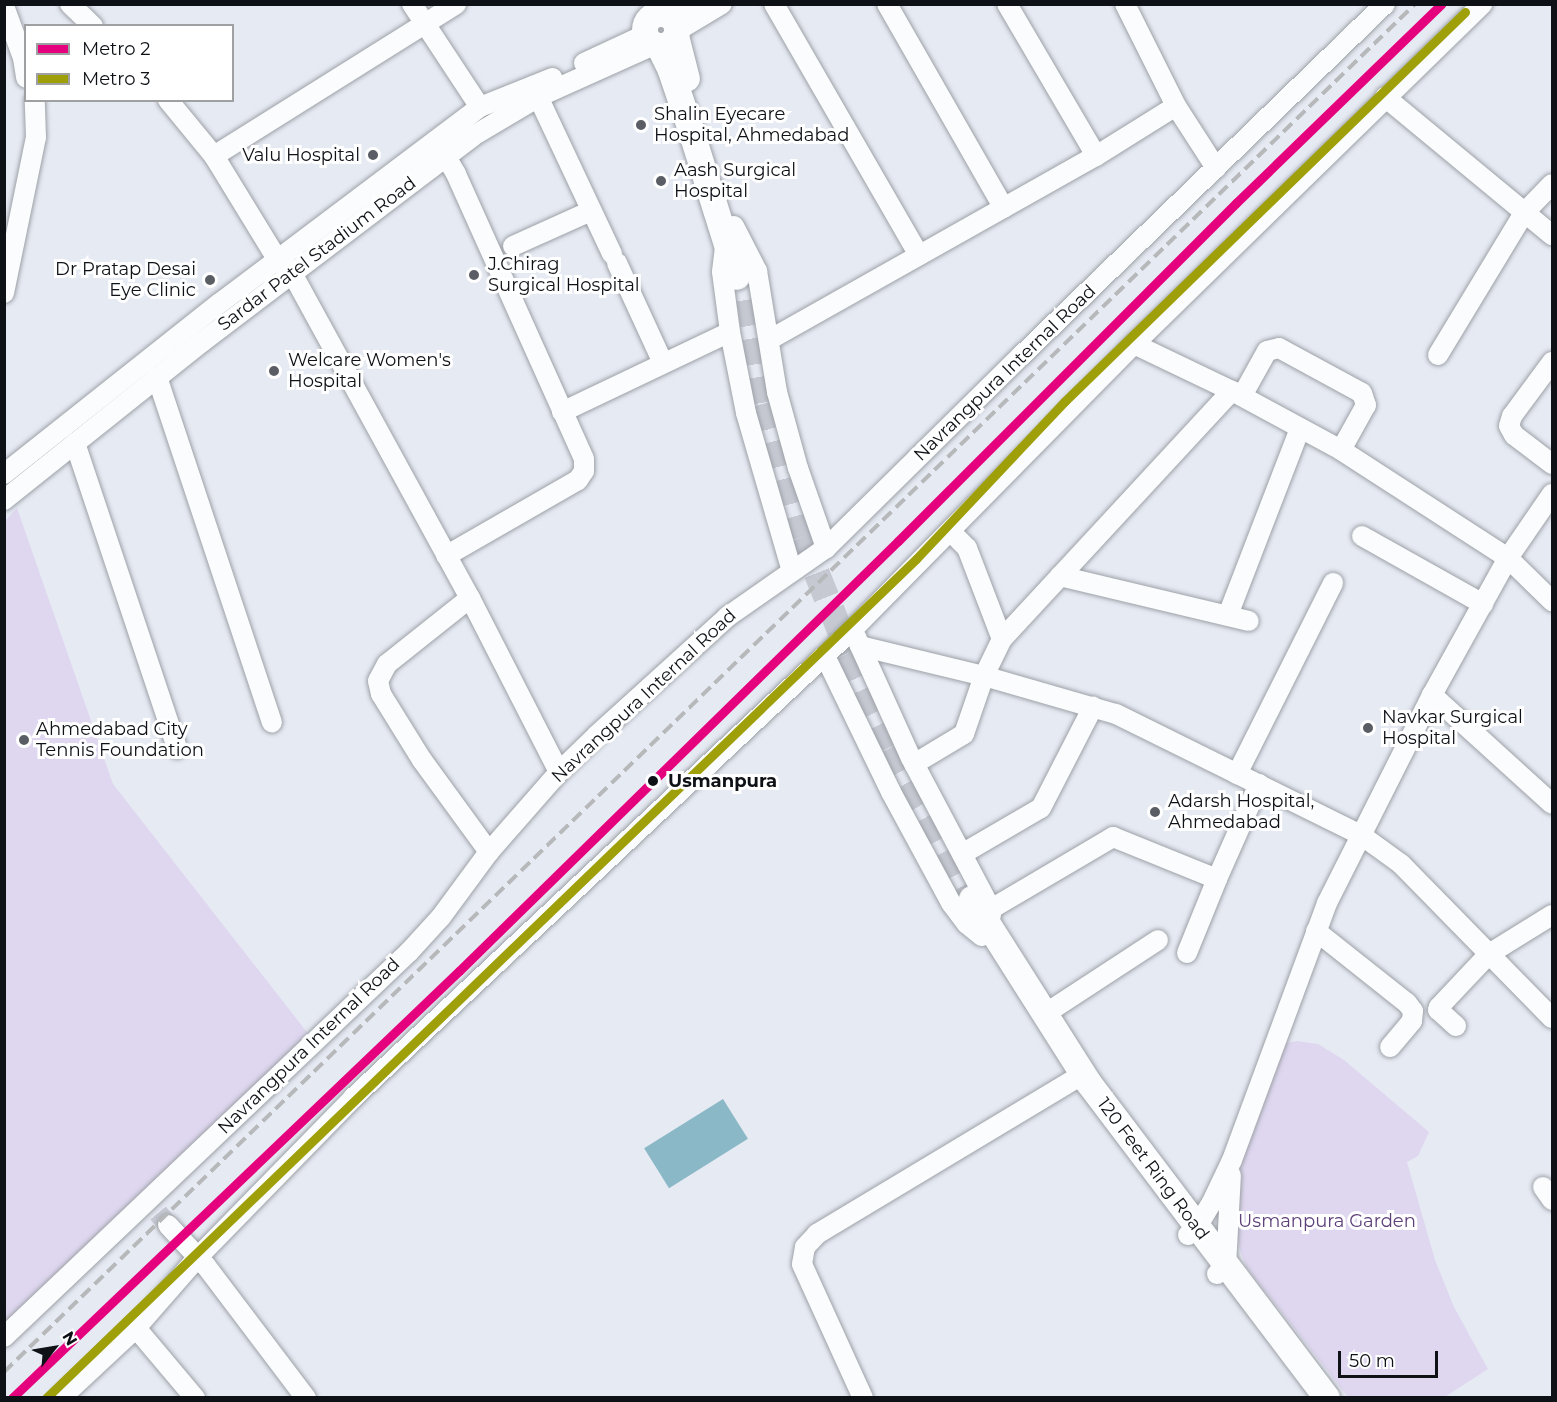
<!DOCTYPE html>
<html>
<head>
<meta charset="utf-8">
<style>
	body { margin:0 }
	#map { position:relative; width:1557px; height:1402px; overflow:hidden; background:#e6eaf3; font-family:Montserrat,sans-serif }
	div>[style] { position:absolute }
	.green>* { inset:0; background:#dfd7f0 }
	.water>* { inset:0; background:#8ab8c7; transform-origin:0 0 }
	.minor-tunnel>* { height:20px; margin-top:-10px; transform-origin:0; background:repeating-linear-gradient(90deg,#c6c9d2 0 20px,transparent 0 30px) }
	.major-tunnel>* { height:26px; margin-top:-13px; transform-origin:0; background:repeating-linear-gradient(90deg,#c6c9d2 0 26px,transparent 0 39px) }
	.roads { filter:drop-shadow(0 0 2px #9da1a7) drop-shadow(0 0 2px #9da1a7) }
	.minor>* { height:20px; margin:-10px; padding:0 10px; transform-origin:10px; border-radius:10px; background:#fbfcfd }
	.major>* { height:26px; margin:-13px; padding:0 13px; transform-origin:13px; border-radius:13px; background:#fbfcfd }
	.major>.ring { margin:-13px; padding:0; box-sizing:content-box; background:none; border:26px solid #fbfcfd; border-radius:50% }
	.rail>* { height:4px; margin-top:-2px; transform-origin:0; background:repeating-linear-gradient(90deg,#b6b8ba 0 12px,transparent 0 18px) }
	.metro-1>* { height:9px; margin:-4.5px; padding:0 4.5px; transform-origin:4.5px; border-radius:4.5px; background:#e5007d }
	.metro-2>* { height:9px; margin:-4.5px; padding:0 4.5px; transform-origin:4.5px; border-radius:4.5px; background:#9fa009 }
	.dots>* { width:16px; height:16px; translate:-50% -50%; box-sizing:border-box; border:3px solid #fff; border-radius:50% }
	span { translate:-50% -50%; white-space:nowrap; text-align:center; line-height:1.15; -webkit-text-stroke:6px #fff; paint-order:stroke }
	.poi-label { font-size:18px; color:#0e1116 }
	.left { translate:0 -50%; text-align:left }
	.right { translate:-100% -50%; text-align:right }
	.street-label { font-size:18px; color:#0e1116 }
	.stop-label { font-size:18px; color:#0e1116; font-weight:700 }
	.park-label { font-size:18px; color:#5d3f7a }
	.frame { position:absolute; inset:0; border:6px solid #0e1116; pointer-events:none }
	.legend { position:absolute; left:24px; top:24px; width:210px; height:78px; box-sizing:border-box; background:#fff; border:2px solid #9fa0a2; margin:0; padding:8px 10px; list-style:none; font-size:18px; color:#0e1116 }
	.legend li { display:flex; align-items:center; gap:12px; height:30px }
	.legend b { width:30px; border:2px solid #9fa0a2 }
	.north { position:absolute; left:24px; top:1318px; width:60px; height:60px; -webkit-text-stroke:4px #fff; paint-order:stroke; rotate:59deg; font-size:16px; font-weight:700; line-height:24px; text-align:center; color:#0e1116 }
	.north::after { content:''; display:block; margin:auto; width:21px; height:27px; background:#0e1116; clip-path:polygon(50% 0,100% 100%,50% 72%,0 100%) }
	.scale { position:absolute; left:1338px; top:1351px; width:100px; height:27px; box-sizing:border-box; border:3px solid #0e1116; border-top:0; padding-left:8px; font-size:18px; line-height:21px; white-space:nowrap; color:#0e1116; -webkit-text-stroke:4px #fff; paint-order:stroke }
</style>
</head>
<body>
<div id="map">
	<div class="green">
		<i style="clip-path:polygon(17px 508px,113px 784px,310px 1036px,5px 1333px,4px 522px)"></i>
		<i style="clip-path:polygon(1297px 1041px,1318px 1044px,1344px 1060px,1429px 1132px,1418px 1156px,1407px 1162px,1435px 1260px,1454px 1307px,1488px 1369px,1445px 1397px,1348px 1397px,1247px 1268px,1241px 1254px,1235px 1224px,1240px 1163px,1282px 1044px)"></i>
	</div>
	<div class="water">
		<i style="left:723px;top:1099px;width:47px;height:93px;rotate:58deg"></i>
	</div>
	<div class="minor-tunnel">
		<i style="left:158px;top:1213px;width:16px;rotate:50deg"></i>
	</div>
	<div class="major-tunnel">
		<i style="left:743px;top:261px;width:144px;rotate:80.8deg"></i>
		<i style="left:766px;top:403px;width:139px;rotate:75deg"></i>
		<i style="left:802px;top:537px;width:125px;rotate:67.9deg"></i>
		<i style="left:849px;top:653px;width:103px;rotate:65.4deg"></i>
		<i style="left:892px;top:747px;width:172px;rotate:62.2deg"></i>
	</div>
	<div class="roads">
		<div class="minor">
			<i style="left:70px;top:4px;width:32px;rotate:44deg"></i>
			<i style="left:412px;top:4px;width:123px;rotate:56.6deg"></i>
			<i style="left:774px;top:4px;width:290px;rotate:60deg"></i>
			<i style="left:887px;top:4px;width:235px;rotate:60.2deg"></i>
			<i style="left:1007px;top:4px;width:176px;rotate:59.6deg"></i>
			<i style="left:1125px;top:4px;width:114px;rotate:63.4deg"></i>
			<i style="left:1176px;top:106px;width:74px;rotate:57.2deg"></i>
			<i style="left:4px;top:6px;width:55px;rotate:69.9deg"></i>
			<i style="left:23px;top:58px;width:20px;rotate:81deg"></i>
			<i style="left:670px;top:17px;width:26px;rotate:-29deg"></i>
			<i style="left:677px;top:31px;width:52px;rotate:-31deg"></i>
			<i style="left:584px;top:63px;width:64px;rotate:-25deg"></i>
			<i style="left:533px;top:86px;width:186px;rotate:64.8deg"></i>
			<i style="left:1385px;top:97px;width:217px;rotate:39.6deg"></i>
			<i style="left:168px;top:100px;width:72px;rotate:50.6deg"></i>
			<i style="left:214px;top:156px;width:121px;rotate:58.5deg"></i>
			<i style="left:277px;top:259px;width:21px;rotate:43deg"></i>
			<i style="left:292px;top:273px;width:371px;rotate:61.3deg"></i>
			<i style="left:470px;top:598px;width:195px;rotate:62.9deg"></i>
			<i style="left:440px;top:147px;width:31px;rotate:59deg"></i>
			<i style="left:456px;top:174px;width:312px;rotate:65.8deg"></i>
			<i style="left:584px;top:459px;width:12px;rotate:90deg"></i>
			<i style="left:584px;top:471px;width:11px;rotate:124deg"></i>
			<i style="left:578px;top:480px;width:152px;rotate:150.1deg"></i>
			<i style="left:214px;top:156px;width:286px;rotate:-32.1deg"></i>
			<i style="left:734px;top:226px;width:51px;rotate:62.9deg"></i>
			<i style="left:757px;top:271px;width:123px;rotate:80.6deg"></i>
			<i style="left:777px;top:392px;width:79px;rotate:74.6deg"></i>
			<i style="left:798px;top:468px;width:85px;rotate:70.7deg"></i>
			<i style="left:513px;top:246px;width:85px;rotate:-24.2deg"></i>
			<i style="left:725px;top:247px;width:25px;rotate:97deg"></i>
			<i style="left:722px;top:272px;width:61px;rotate:82.4deg"></i>
			<i style="left:730px;top:332px;width:83px;rotate:78.8deg"></i>
			<i style="left:746px;top:413px;width:165px;rotate:73.8deg"></i>
			<i style="left:617px;top:263px;width:110px;rotate:65.3deg"></i>
			<i style="left:4px;top:293px;width:159px;rotate:-78.4deg"></i>
			<i style="left:36px;top:137px;width:37px;rotate:-92deg"></i>
			<i style="left:769px;top:340px;width:375px;rotate:-29.4deg"></i>
			<i style="left:1096px;top:156px;width:94px;rotate:-32deg"></i>
			<i style="left:1134px;top:344px;width:109px;rotate:25.6deg"></i>
			<i style="left:1232px;top:391px;width:124px;rotate:28.4deg"></i>
			<i style="left:1341px;top:450px;width:199px;rotate:32.9deg"></i>
			<i style="left:1508px;top:558px;width:62px;rotate:44.3deg"></i>
			<i style="left:1438px;top:355px;width:166px;rotate:-58.8deg"></i>
			<i style="left:1524px;top:213px;width:40px;rotate:-46deg"></i>
			<i style="left:1552px;top:362px;width:67px;rotate:126.5deg"></i>
			<i style="left:1512px;top:416px;width:10px;rotate:107deg"></i>
			<i style="left:1509px;top:426px;width:10px;rotate:61deg"></i>
			<i style="left:1514px;top:435px;width:48px;rotate:37.3deg"></i>
			<i style="left:157px;top:377px;width:364px;rotate:71.6deg"></i>
			<i style="left:1242px;top:396px;width:51px;rotate:-60.9deg"></i>
			<i style="left:1267px;top:351px;width:12px;rotate:-14deg"></i>
			<i style="left:1279px;top:348px;width:94px;rotate:28.5deg"></i>
			<i style="left:1362px;top:393px;width:13px;rotate:72deg"></i>
			<i style="left:1366px;top:405px;width:51px;rotate:119.1deg"></i>
			<i style="left:562px;top:412px;width:186px;rotate:-25.5deg"></i>
			<i style="left:75px;top:443px;width:322px;rotate:71.5deg"></i>
			<i style="left:4px;top:474px;width:275px;rotate:-38.4deg"></i>
			<i style="left:220px;top:303px;width:326px;rotate:-37deg"></i>
			<i style="left:480px;top:107px;width:78px;rotate:-21.9deg"></i>
			<i style="left:4px;top:500px;width:253px;rotate:-38.6deg"></i>
			<i style="left:202px;top:342px;width:340px;rotate:-37.2deg"></i>
			<i style="left:473px;top:136px;width:78px;rotate:-30.8deg"></i>
			<i style="left:540px;top:96px;width:125px;rotate:-24.1deg"></i>
			<i style="left:950px;top:531px;width:24px;rotate:45deg"></i>
			<i style="left:967px;top:548px;width:97px;rotate:69deg"></i>
			<i style="left:1362px;top:536px;width:139px;rotate:29.3deg"></i>
			<i style="left:1060px;top:576px;width:194px;rotate:13.4deg"></i>
			<i style="left:470px;top:598px;width:106px;rotate:141.5deg"></i>
			<i style="left:387px;top:664px;width:19px;rotate:118deg"></i>
			<i style="left:378px;top:681px;width:13px;rotate:77deg"></i>
			<i style="left:381px;top:694px;width:78px;rotate:58.2deg"></i>
			<i style="left:422px;top:760px;width:114px;rotate:53.9deg"></i>
			<i style="left:1228px;top:615px;width:200px;rotate:-68.9deg"></i>
			<i style="left:856px;top:637px;width:133px;rotate:65.6deg"></i>
			<i style="left:911px;top:758px;width:171px;rotate:62.1deg"></i>
			<i style="left:991px;top:909px;width:6px;rotate:90deg"></i>
			<i style="left:860px;top:646px;width:128px;rotate:13.6deg"></i>
			<i style="left:984px;top:676px;width:137px;rotate:16.1deg"></i>
			<i style="left:1116px;top:714px;width:273px;rotate:26.3deg"></i>
			<i style="left:1361px;top:835px;width:49px;rotate:35.9deg"></i>
			<i style="left:1401px;top:864px;width:216px;rotate:45.6deg"></i>
			<i style="left:825px;top:656px;width:151px;rotate:64.1deg"></i>
			<i style="left:891px;top:792px;width:126px;rotate:61.6deg"></i>
			<i style="left:951px;top:903px;width:26px;rotate:53deg"></i>
			<i style="left:967px;top:924px;width:19px;rotate:39deg"></i>
			<i style="left:1432px;top:695px;width:162px;rotate:42.2deg"></i>
			<i style="left:914px;top:764px;width:58px;rotate:-31deg"></i>
			<i style="left:964px;top:734px;width:61px;rotate:-71deg"></i>
			<i style="left:984px;top:676px;width:41px;rotate:-64.1deg"></i>
			<i style="left:1002px;top:639px;width:338px;rotate:-47.2deg"></i>
			<i style="left:1237px;top:774px;width:214px;rotate:-63.3deg"></i>
			<i style="left:962px;top:854px;width:91px;rotate:-30.2deg"></i>
			<i style="left:1041px;top:808px;width:114px;rotate:-62.8deg"></i>
			<i style="left:991px;top:909px;width:142px;rotate:-30.5deg"></i>
			<i style="left:1113px;top:837px;width:112px;rotate:22deg"></i>
			<i style="left:1217px;top:879px;width:104px;rotate:-66.1deg"></i>
			<i style="left:1316px;top:931px;width:116px;rotate:38.4deg"></i>
			<i style="left:1407px;top:1003px;width:10px;rotate:53deg"></i>
			<i style="left:1413px;top:1011px;width:10px;rotate:96deg"></i>
			<i style="left:1412px;top:1021px;width:34px;rotate:130deg"></i>
			<i style="left:1187px;top:953px;width:80px;rotate:-67.9deg"></i>
			<i style="left:1045px;top:1014px;width:135px;rotate:-33.2deg"></i>
			<i style="left:1456px;top:1026px;width:24px;rotate:-138deg"></i>
			<i style="left:1438px;top:1010px;width:3px;rotate:-72deg"></i>
			<i style="left:1439px;top:1007px;width:73px;rotate:-46.7deg"></i>
			<i style="left:1489px;top:954px;width:74px;rotate:-31.8deg"></i>
			<i style="left:1543px;top:1187px;width:16px;rotate:55deg"></i>
			<i style="left:168px;top:1225px;width:56px;rotate:47.2deg"></i>
			<i style="left:206px;top:1266px;width:166px;rotate:52.9deg"></i>
			<i style="left:1188px;top:1235px;width:12px;rotate:-42deg"></i>
			<i style="left:1197px;top:1227px;width:27px;rotate:-59deg"></i>
			<i style="left:1211px;top:1204px;width:49px;rotate:-64.5deg"></i>
			<i style="left:1232px;top:1160px;width:274px;rotate:-69.7deg"></i>
			<i style="left:1327px;top:903px;width:233px;rotate:-63.2deg"></i>
			<i style="left:1432px;top:695px;width:157px;rotate:-61deg"></i>
			<i style="left:1508px;top:558px;width:78px;rotate:-55.5deg"></i>
			<i style="left:1217px;top:1274px;width:12px;rotate:-42deg"></i>
			<i style="left:1226px;top:1266px;width:91px;rotate:-86.9deg"></i>
			<i style="left:136px;top:1328px;width:92px;rotate:49.9deg"></i>
			<i style="left:4px;top:1337px;width:559px;rotate:-43.55deg"></i>
			<i style="left:409px;top:952px;width:47px;rotate:-47.6deg"></i>
			<i style="left:441px;top:917px;width:81px;rotate:-53.6deg"></i>
			<i style="left:489px;top:852px;width:106px;rotate:-48.8deg"></i>
			<i style="left:559px;top:772px;width:53px;rotate:-44.2deg"></i>
			<i style="left:597px;top:735px;width:176px;rotate:-42.2deg"></i>
			<i style="left:727px;top:617px;width:121px;rotate:-34.9deg"></i>
			<i style="left:826px;top:548px;width:275px;rotate:-44.6deg"></i>
			<i style="left:1022px;top:355px;width:505px;rotate:-44.04deg"></i>
			<i style="left:61px;top:1398px;width:103px;rotate:-43deg"></i>
			<i style="left:136px;top:1328px;width:94px;rotate:-48.9deg"></i>
			<i style="left:198px;top:1257px;width:222px;rotate:-45.7deg"></i>
			<i style="left:353px;top:1098px;width:686px;rotate:-43.17deg"></i>
			<i style="left:853px;top:629px;width:400px;rotate:-45.4deg"></i>
			<i style="left:1134px;top:344px;width:487px;rotate:-44.3deg"></i>
			<i style="left:863px;top:1398px;width:147px;rotate:-114.5deg"></i>
			<i style="left:802px;top:1264px;width:17px;rotate:-80deg"></i>
			<i style="left:805px;top:1247px;width:18px;rotate:-47deg"></i>
			<i style="left:817px;top:1234px;width:299px;rotate:-31deg"></i>
		</div>
		<div class="major">
			<i class="ring" style="left:645px;top:14px;width:6px;height:6px"></i>
			<i style="left:676px;top:36px;width:44px;rotate:75.7deg"></i>
			<i style="left:659px;top:46px;width:28px;rotate:64deg"></i>
			<i style="left:671px;top:71px;width:59px;rotate:71.3deg"></i>
			<i style="left:690px;top:127px;width:157px;rotate:72.6deg"></i>
			<i style="left:972px;top:899px;width:217px;rotate:57.6deg"></i>
			<i style="left:1088px;top:1082px;width:396px;rotate:52.9deg"></i>
		</div>
	</div>
	<div class="rail">
		<i style="left:4px;top:1372px;width:1965px;rotate:-44.11deg"></i>
	</div>
	<div class="metro-1">
		<i style="left:12px;top:1398px;width:618px;rotate:-43.69deg"></i>
		<i style="left:459px;top:971px;width:615px;rotate:-44.41deg"></i>
		<i style="left:898px;top:541px;width:478px;rotate:-45deg"></i>
		<i style="left:1236px;top:203px;width:286px;rotate:-44.1deg"></i>
	</div>
	<div class="metro-2">
		<i style="left:46px;top:1398px;width:1209px;rotate:-43.96deg"></i>
		<i style="left:916px;top:559px;width:217px;rotate:-46.7deg"></i>
		<i style="left:1065px;top:401px;width:558px;rotate:-44.2deg"></i>
	</div>
	<div class="dots">
		<i style="left:641px;top:125px;background:#5a5d63"></i>
		<i style="left:373px;top:155px;background:#5a5d63"></i>
		<i style="left:661px;top:181px;background:#5a5d63"></i>
		<i style="left:474px;top:275px;background:#5a5d63"></i>
		<i style="left:210px;top:280px;background:#5a5d63"></i>
		<i style="left:274px;top:371px;background:#5a5d63"></i>
		<i style="left:1368px;top:728px;background:#5a5d63"></i>
		<i style="left:24px;top:740px;background:#5a5d63"></i>
		<i style="left:653px;top:781px;background:#0e1116"></i>
		<i style="left:1155px;top:812px;background:#5a5d63"></i>
	</div>
	<div class="poi-label">
		<span class="left" style="left:654px;top:125px">Shalin Eyecare<br>Hospital, Ahmedabad</span>
		<span class="right" style="left:360px;top:155px">Valu Hospital</span>
		<span class="left" style="left:674px;top:181px">Aash Surgical<br>Hospital</span>
		<span class="left" style="left:488px;top:275px">J.Chirag<br>Surgical Hospital</span>
		<span class="right" style="left:196px;top:280px">Dr Pratap Desai<br>Eye Clinic</span>
		<span class="left" style="left:288px;top:371px">Welcare Women's<br>Hospital</span>
		<span class="left" style="left:1382px;top:728px">Navkar Surgical<br>Hospital</span>
		<span class="left" style="left:36px;top:740px">Ahmedabad City<br>Tennis Foundation</span>
		<span class="left" style="left:1168px;top:812px">Adarsh Hospital,<br>Ahmedabad</span>
	</div>
	<div class="street-label">
		<span style="left:317px;top:254px;rotate:-37deg">Sardar Patel Stadium Road</span>
		<span style="left:1005px;top:373px;rotate:-44deg">Navrangpura Internal Road</span>
		<span style="left:644px;top:696px;rotate:-43deg">Navrangpura Internal Road</span>
		<span style="left:309px;top:1046px;rotate:-44deg">Navrangpura Internal Road</span>
		<span style="left:1153px;top:1169px;rotate:53deg">120 Feet Ring Road</span>
	</div>
	<div class="stop-label">
		<span class="left" style="left:668px;top:781px">Usmanpura</span>
	</div>
	<div class="park-label">
		<span style="left:1327px;top:1221px">Usmanpura Garden</span>
	</div>
	<div class="frame"></div>
	<ul class="legend">
	<li><b style="height:8px;background:#e5007d"></b>Metro 2</li>
	<li><b style="height:8px;background:#9fa009"></b>Metro 3</li>
	</ul>
	<div class="north">N</div>
	<div class="scale">50 m</div>
</div>
</body>
</html>
